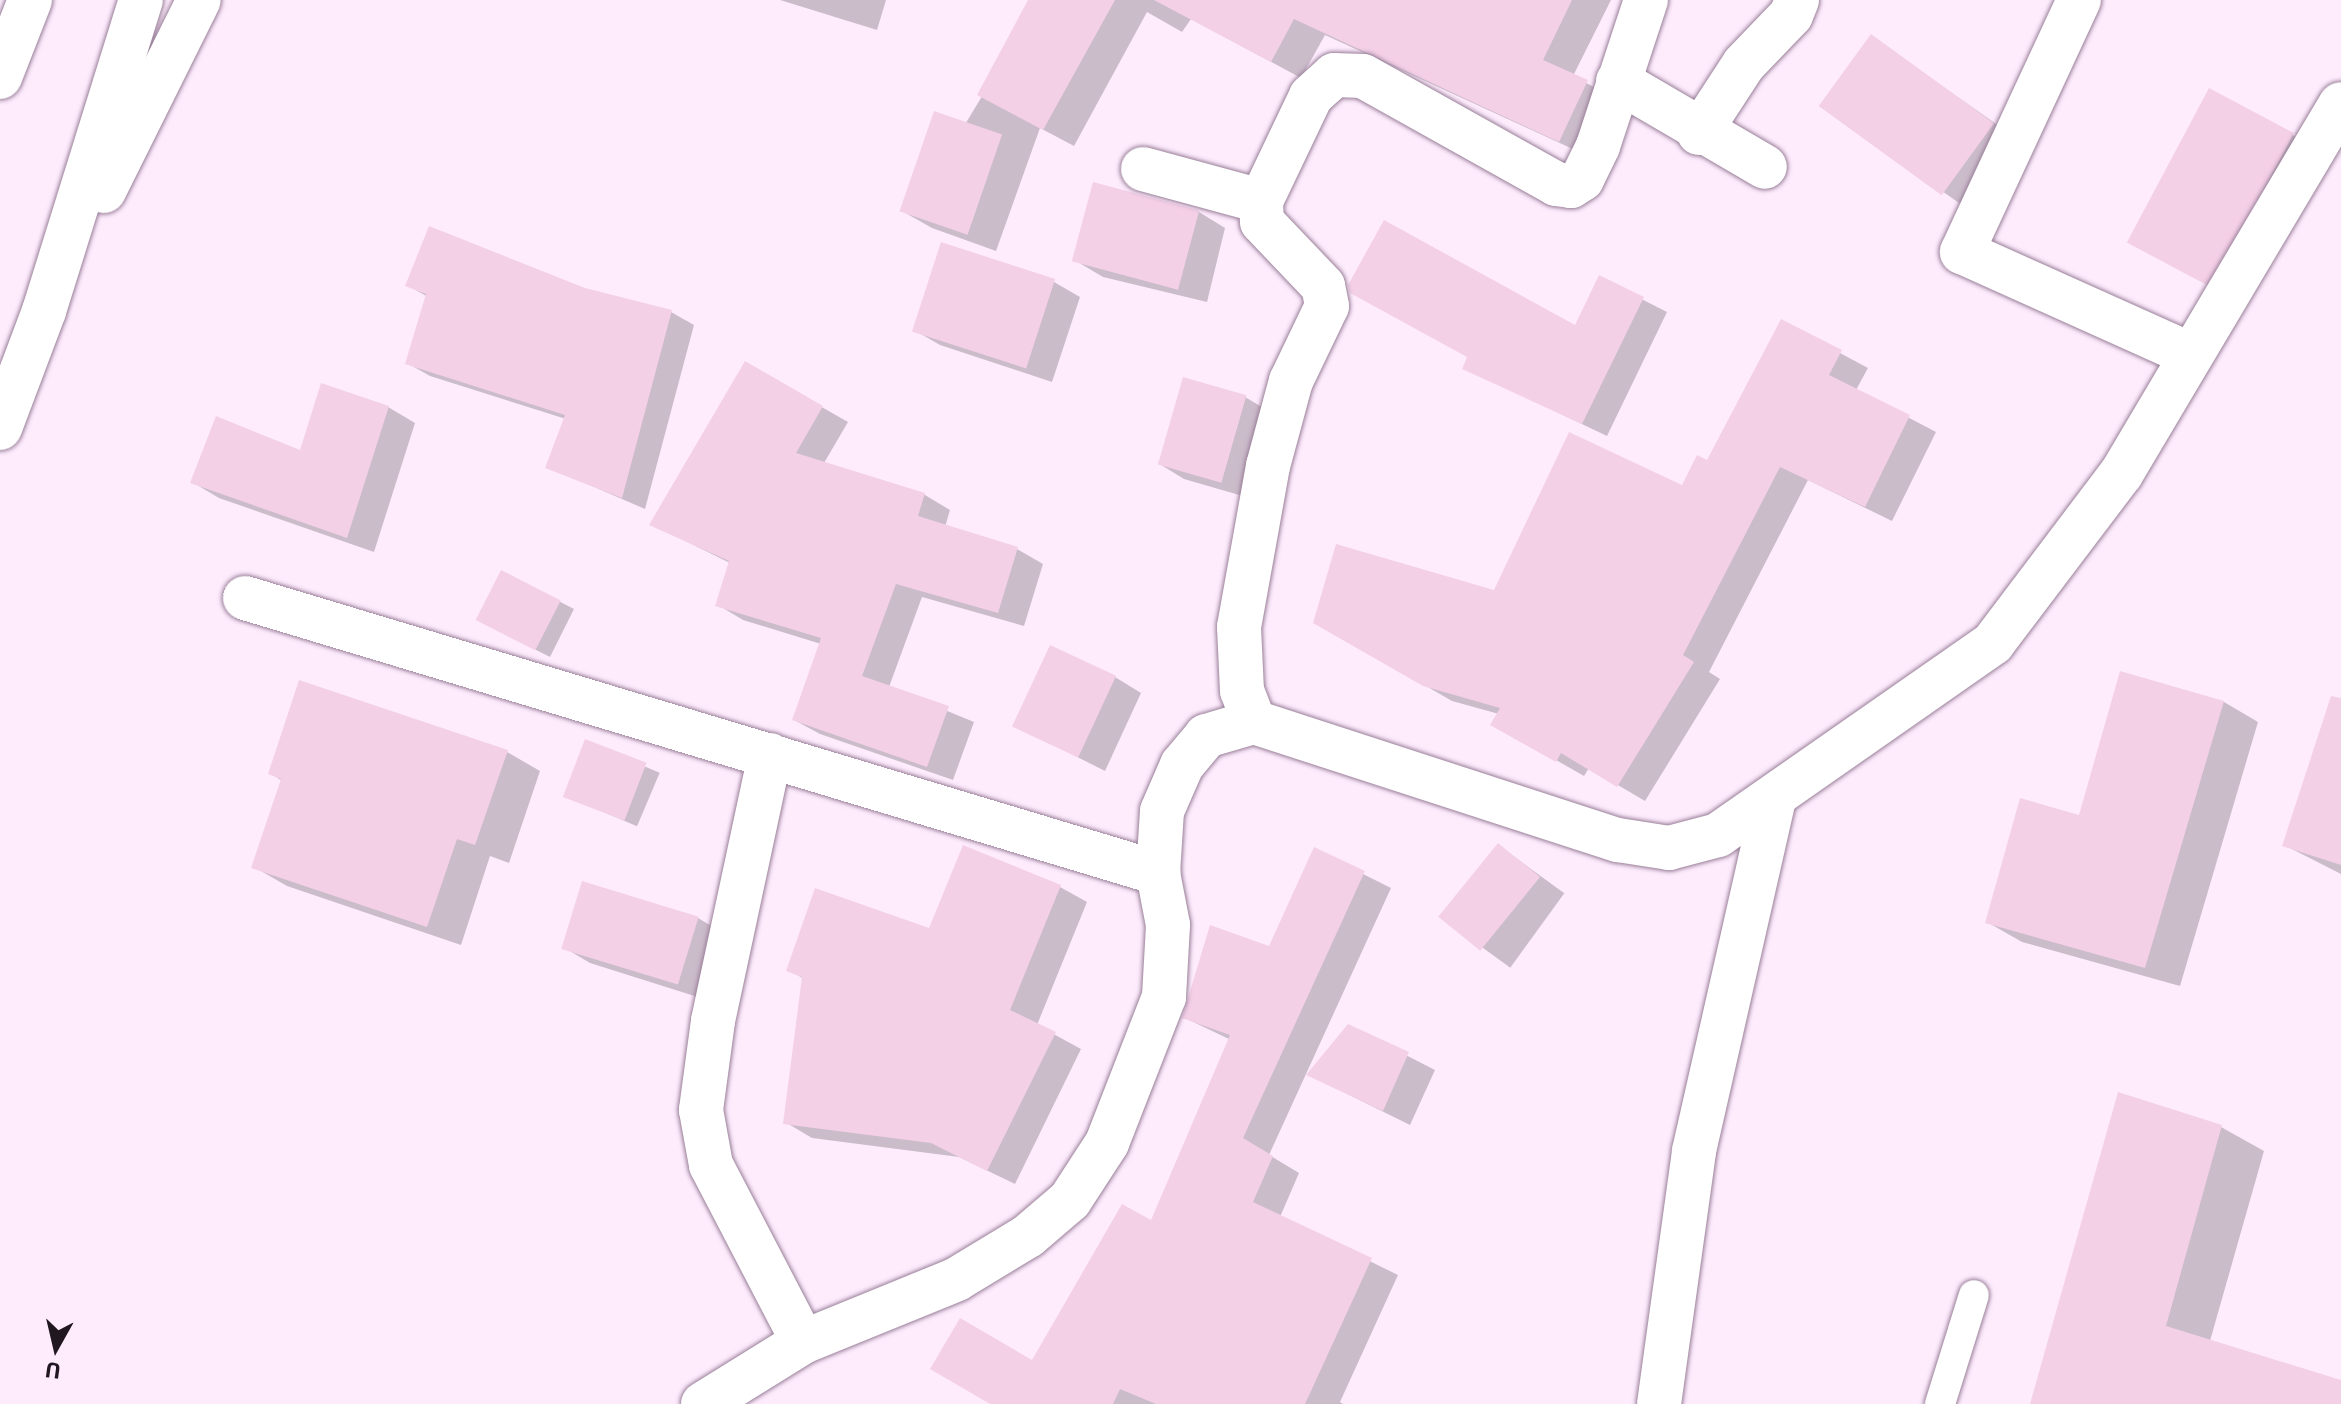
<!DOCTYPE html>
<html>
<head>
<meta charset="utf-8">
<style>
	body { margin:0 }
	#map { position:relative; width:2341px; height:1404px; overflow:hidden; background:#feecfd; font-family:"Exo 2",sans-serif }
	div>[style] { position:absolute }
	.shadow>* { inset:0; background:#0003; transform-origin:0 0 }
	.building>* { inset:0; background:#f4d0e7; transform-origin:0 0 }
	.roads { filter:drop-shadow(0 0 2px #997f99) drop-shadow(0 0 2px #997f99) }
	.service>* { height:30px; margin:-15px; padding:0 15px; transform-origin:15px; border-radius:15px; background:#fff }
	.minor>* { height:44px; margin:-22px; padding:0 22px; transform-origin:22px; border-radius:22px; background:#fff }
	.motorway>* { height:44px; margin:-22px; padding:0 22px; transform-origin:22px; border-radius:22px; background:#fff }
	span { translate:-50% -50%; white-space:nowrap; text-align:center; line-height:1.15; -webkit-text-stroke:6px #feecfd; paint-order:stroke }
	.north { position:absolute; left:16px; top:1308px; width:80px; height:80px; -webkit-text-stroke:6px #feecfd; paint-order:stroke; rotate:188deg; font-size:22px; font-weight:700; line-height:32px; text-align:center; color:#211721 }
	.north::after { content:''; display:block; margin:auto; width:28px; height:36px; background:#211721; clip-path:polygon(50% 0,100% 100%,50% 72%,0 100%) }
</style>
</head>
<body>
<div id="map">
	<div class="shadow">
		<i style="clip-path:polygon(780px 0,886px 0,877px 30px)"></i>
		<i style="clip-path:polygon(1040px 0,1611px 0,1573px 76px,1617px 99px,1590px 157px,1325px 35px,1301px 78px,1191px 19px,1182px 32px,1147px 12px,1074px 146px,1040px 128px,996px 251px,932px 228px,902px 211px,946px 156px)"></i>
		<i style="left:1872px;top:37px;width:180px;height:86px;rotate:35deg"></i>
		<i style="clip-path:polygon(2210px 91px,2315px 147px,2228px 294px,2150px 253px)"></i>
		<i style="clip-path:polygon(1095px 184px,1199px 212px,1225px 228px,1207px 302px,1103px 277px,1076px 261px)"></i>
		<i style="clip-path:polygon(1600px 278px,1667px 312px,1607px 436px,1464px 368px,1470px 357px,1576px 328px)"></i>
		<i style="clip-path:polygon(1054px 282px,1080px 297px,1052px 382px,940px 345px,914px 330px)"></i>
		<i style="clip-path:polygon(407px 285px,584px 290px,671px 312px,694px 325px,645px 509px,548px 467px,566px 419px,430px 376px,407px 363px,428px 297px)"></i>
		<i style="clip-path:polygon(1782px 322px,1868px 368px,1856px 390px,1936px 432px,1892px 521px,1808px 480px,1709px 672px,1720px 679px,1645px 801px,1589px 768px,1584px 776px,1493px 724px,1499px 714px,1452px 701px,1315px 622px,1495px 592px,1683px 488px,1708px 463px)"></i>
		<i style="clip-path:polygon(746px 364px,848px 422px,824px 463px,925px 495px,950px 510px,945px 527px,1017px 549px,1043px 564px,1024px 626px,922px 597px,889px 687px,974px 722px,953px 780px,820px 734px,794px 720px,821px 644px,743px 620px,718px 605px,730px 563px,651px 524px)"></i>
		<i style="clip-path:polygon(1245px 397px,1272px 413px,1246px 497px,1184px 479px,1158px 463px)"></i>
		<i style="clip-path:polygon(388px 407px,415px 423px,374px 552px,219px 498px,192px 482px,301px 452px)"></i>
		<i style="clip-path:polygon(502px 572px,574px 609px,550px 657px,491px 627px)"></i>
		<i style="clip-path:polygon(2121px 673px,2224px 702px,2258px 722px,2180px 986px,2022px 942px,1987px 922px,2080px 817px)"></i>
		<i style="clip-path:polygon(1115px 677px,1141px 693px,1105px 771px,1014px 725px)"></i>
		<i style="clip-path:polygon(2341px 738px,2341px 874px,2284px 845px)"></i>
		<i style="left:587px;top:742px;width:79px;height:58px;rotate:23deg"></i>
		<i style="clip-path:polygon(507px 752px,540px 771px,509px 863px,490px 856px,461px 945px,287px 886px,254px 867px,282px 781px,270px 773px)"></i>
		<i style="left:1498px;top:845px;width:82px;height:92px;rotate:36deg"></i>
		<i style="clip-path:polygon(1315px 850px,1391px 888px,1269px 1155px,1299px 1173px,1280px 1217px,1398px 1275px,1340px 1402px,1343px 1404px,994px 1404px,1152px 1223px,1231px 1040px,1185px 1018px,1270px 948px)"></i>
		<i style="clip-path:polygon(1060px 887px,1087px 902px,1037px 1025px,1081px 1049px,1015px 1184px,959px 1157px,812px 1138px,785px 1122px,804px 979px,789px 970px,930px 931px)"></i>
		<i style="clip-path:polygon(698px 918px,725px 934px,704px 999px,590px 963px,563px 947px)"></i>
		<i style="clip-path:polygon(1349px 1026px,1435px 1070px,1410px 1125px,1309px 1075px)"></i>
		<i style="clip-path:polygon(2221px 1127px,2264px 1151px,2210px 1341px,2341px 1382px,2341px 1404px,2032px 1404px)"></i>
	</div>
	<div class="building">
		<i style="clip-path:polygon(1028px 0,1115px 0,1043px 130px,977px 95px)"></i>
		<i style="clip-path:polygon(1154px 0,1572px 0,1543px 60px,1588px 80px,1559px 142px,1294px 19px,1271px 62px)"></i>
		<i style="left:1871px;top:34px;width:152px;height:89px;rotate:36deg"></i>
		<i style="left:2209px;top:88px;width:96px;height:175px;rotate:28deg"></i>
		<i style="left:934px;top:111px;width:72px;height:106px;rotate:19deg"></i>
		<i style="left:1093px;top:182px;width:110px;height:82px;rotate:15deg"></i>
		<i style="clip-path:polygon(1384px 220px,1575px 325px,1599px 275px,1644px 297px,1582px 424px,1462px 369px,1467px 357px,1350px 293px,1348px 285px)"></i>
		<i style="clip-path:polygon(429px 226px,585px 288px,672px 310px,622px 498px,545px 468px,565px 415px,405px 364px,426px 294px,405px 286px)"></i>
		<i style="left:941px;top:242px;width:120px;height:94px;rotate:18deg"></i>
		<i style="clip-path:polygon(1781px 319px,1842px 350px,1829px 375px,1910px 415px,1865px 507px,1780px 467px,1683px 655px,1694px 662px,1617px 787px,1561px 753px,1556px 762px,1490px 725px,1500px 708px,1423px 686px,1313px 623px,1336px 544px,1494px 590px,1569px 432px,1682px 485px,1697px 455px,1707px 460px)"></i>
		<i style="clip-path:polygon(745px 361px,823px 406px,796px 453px,925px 493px,918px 516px,1018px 547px,998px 613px,896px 584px,862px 676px,949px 706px,927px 767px,792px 720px,821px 638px,715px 606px,729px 561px,649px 525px)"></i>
		<i style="left:1183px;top:377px;width:66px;height:91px;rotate:16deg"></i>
		<i style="clip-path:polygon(321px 383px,389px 406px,347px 538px,190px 483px,216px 416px,300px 450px)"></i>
		<i style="left:501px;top:570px;width:67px;height:56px;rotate:27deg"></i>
		<i style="left:1050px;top:645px;width:73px;height:90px;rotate:25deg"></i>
		<i style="clip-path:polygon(2120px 671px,2224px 701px,2145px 968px,1985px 923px,2020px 798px,2079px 815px)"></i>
		<i style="clip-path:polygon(299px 680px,508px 750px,475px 845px,457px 839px,427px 927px,251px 868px,281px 779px,268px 774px)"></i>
		<i style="clip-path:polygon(2331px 696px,2341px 698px,2341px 865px,2282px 846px)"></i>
		<i style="left:585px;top:739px;width:66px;height:62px;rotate:21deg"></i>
		<i style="left:1498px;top:843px;width:54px;height:95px;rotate:39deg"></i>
		<i style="clip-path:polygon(963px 845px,1061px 885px,1010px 1010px,1056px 1032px,987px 1171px,931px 1143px,783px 1124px,802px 977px,786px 971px,815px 888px,929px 928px)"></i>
		<i style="clip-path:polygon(1314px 847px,1365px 871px,1243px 1138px,1273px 1156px,1253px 1202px,1372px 1258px,1305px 1404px,1156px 1404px,1120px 1389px,1113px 1404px,990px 1404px,930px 1369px,960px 1318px,1032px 1360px,1122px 1204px,1151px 1220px,1230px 1035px,1182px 1018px,1210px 925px,1269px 946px)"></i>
		<i style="left:582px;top:881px;width:122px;height:71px;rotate:17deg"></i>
		<i style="clip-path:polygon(1348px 1024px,1409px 1052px,1383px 1111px,1306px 1075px)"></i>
		<i style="clip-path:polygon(2118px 1092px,2222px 1125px,2166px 1326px,2341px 1380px,2341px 1404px,2030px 1404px)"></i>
	</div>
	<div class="roads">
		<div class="service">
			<i style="left:1940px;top:1404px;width:114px;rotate:-72.7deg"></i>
		</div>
		<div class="minor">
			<i style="left:2079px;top:0;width:278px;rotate:114.9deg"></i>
			<i style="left:1962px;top:252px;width:251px;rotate:24.2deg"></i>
			<i style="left:1618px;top:81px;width:170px;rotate:30.3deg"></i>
			<i style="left:1699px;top:133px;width:82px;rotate:-56.9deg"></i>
			<i style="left:1744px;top:64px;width:68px;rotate:-46.2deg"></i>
			<i style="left:1791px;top:15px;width:16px;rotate:-68deg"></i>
			<i style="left:1143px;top:169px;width:122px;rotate:15.2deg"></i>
			<i style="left:245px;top:598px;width:954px;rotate:16.76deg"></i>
			<i style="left:1254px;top:722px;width:33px;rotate:-111deg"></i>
			<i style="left:1242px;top:691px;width:64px;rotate:-92.7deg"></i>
			<i style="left:1239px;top:627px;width:164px;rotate:-79.8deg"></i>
			<i style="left:1268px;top:466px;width:88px;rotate:-74.9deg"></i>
			<i style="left:1291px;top:381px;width:83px;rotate:-64.4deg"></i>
			<i style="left:1327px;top:306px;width:20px;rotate:-101deg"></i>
			<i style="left:1323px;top:286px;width:88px;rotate:-133.6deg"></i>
			<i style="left:1262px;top:222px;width:21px;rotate:-93deg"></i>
			<i style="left:1261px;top:201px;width:116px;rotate:-64.5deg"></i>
			<i style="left:1311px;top:96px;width:31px;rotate:-42deg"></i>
			<i style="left:1334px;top:75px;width:29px;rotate:2deg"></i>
			<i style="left:1363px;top:76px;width:221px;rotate:29.2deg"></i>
			<i style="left:1556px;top:184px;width:15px;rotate:8deg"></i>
			<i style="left:1571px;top:186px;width:13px;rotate:-32deg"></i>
			<i style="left:1582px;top:179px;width:37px;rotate:-64deg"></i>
			<i style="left:1598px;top:146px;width:154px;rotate:-71.8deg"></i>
			<i style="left:770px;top:755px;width:272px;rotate:102.1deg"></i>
			<i style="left:713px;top:1021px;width:90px;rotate:97.7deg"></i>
			<i style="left:701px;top:1110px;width:56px;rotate:79.7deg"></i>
			<i style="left:711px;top:1165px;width:199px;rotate:62.5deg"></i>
			<i style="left:703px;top:1404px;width:118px;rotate:-31.8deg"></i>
			<i style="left:803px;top:1342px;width:166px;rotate:-22.2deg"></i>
			<i style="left:957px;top:1279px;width:83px;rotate:-31.2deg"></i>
			<i style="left:1028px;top:1236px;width:55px;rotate:-40.6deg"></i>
			<i style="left:1070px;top:1200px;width:68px;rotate:-57deg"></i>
			<i style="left:1107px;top:1143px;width:157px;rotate:-68.7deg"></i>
			<i style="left:1164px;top:997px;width:72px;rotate:-86.8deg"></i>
			<i style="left:1168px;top:925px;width:53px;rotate:-100.9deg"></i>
			<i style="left:1158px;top:873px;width:62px;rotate:-86.3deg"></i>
			<i style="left:1162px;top:811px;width:50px;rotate:-66.5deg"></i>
			<i style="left:1182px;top:765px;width:38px;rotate:-50deg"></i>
			<i style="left:1206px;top:736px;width:50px;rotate:-16.3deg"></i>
			<i style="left:1254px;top:722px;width:383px;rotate:18deg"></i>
			<i style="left:1618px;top:840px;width:52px;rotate:8.9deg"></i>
			<i style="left:1669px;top:848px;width:51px;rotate:-14.9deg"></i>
			<i style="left:1718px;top:835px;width:335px;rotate:-34.9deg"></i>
			<i style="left:1993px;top:643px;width:212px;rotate:-52.9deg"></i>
			<i style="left:2121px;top:474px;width:430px;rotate:-59.3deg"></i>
			<i style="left:1659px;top:1404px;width:255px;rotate:-82.1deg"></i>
			<i style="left:1694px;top:1151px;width:358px;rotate:-77.2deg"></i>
		</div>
		<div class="motorway">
			<i style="left:0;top:77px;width:83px;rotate:-68.7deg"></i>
			<i style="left:104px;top:191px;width:213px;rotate:-63.6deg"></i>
			<i style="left:0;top:428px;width:125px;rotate:-69.4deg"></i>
			<i style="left:44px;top:311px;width:326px;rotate:-72.7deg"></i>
		</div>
	</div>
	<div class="north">U</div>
</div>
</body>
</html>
